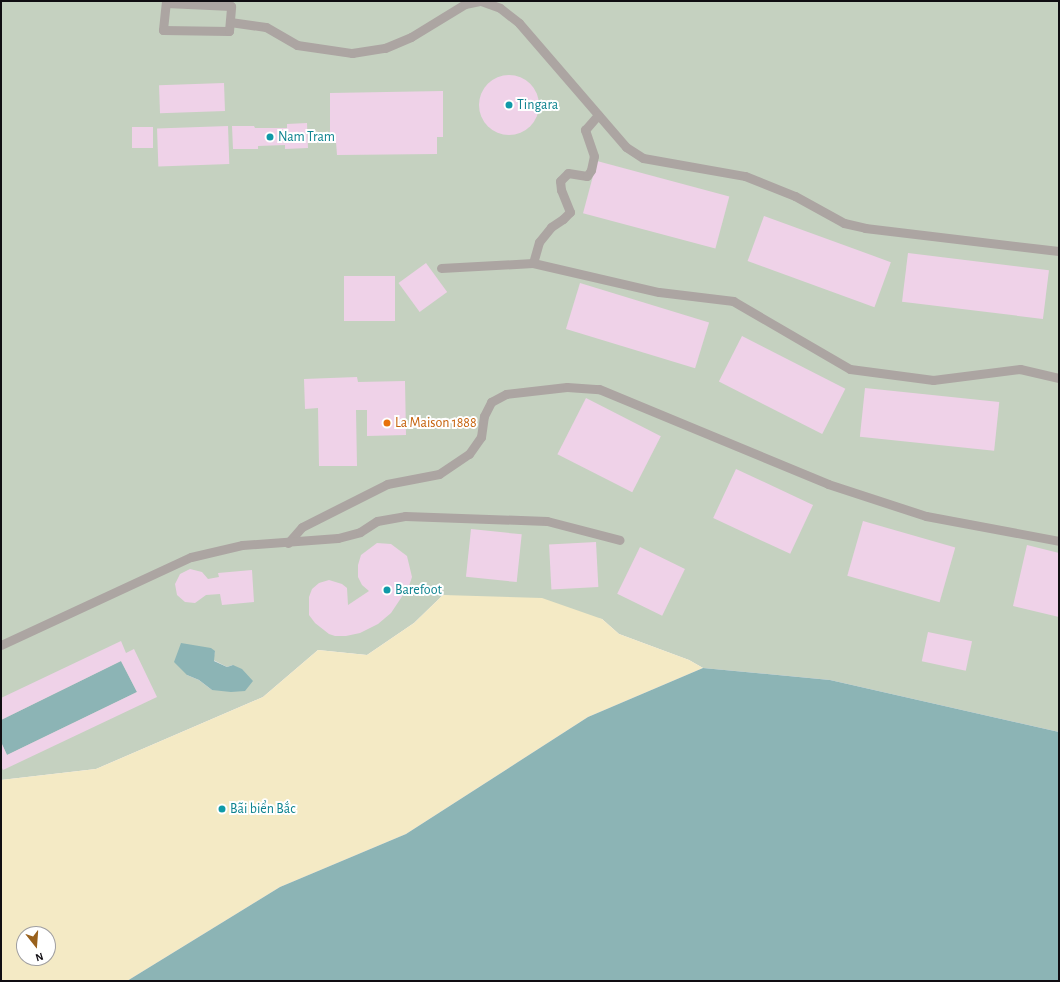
<!DOCTYPE html>
<html>
<head>
<meta charset="utf-8">
<style>
	body { margin:0 }
	#map { position:relative; width:1060px; height:982px; overflow:hidden; background:#f8f0fe; font-family:"Alegreya Sans",sans-serif }
	div>[style] { position:absolute }
	.green>* { inset:0; background:#c5d1c0 }
	.sand>* { inset:0; background:#f4eac5 }
	.water>* { inset:0; background:#8cb4b5 }
	.building>* { inset:0; background:#efd2e8; transform-origin:0 0 }
	.round { border-radius:50% }
	.lane>* { height:9px; margin:-4.5px; padding:0 4.5px; transform-origin:4.5px; border-radius:4.5px; background:#aca5a2 }
	.dots>* { width:11px; height:11px; translate:-50% -50%; box-sizing:border-box; border:2px solid #fff; border-radius:50% }
	span { translate:-50% -50%; white-space:nowrap; text-align:center; line-height:1.15; -webkit-text-stroke:4px #fff; paint-order:stroke }
	.culture-label { font-size:14px; color:#0d838f }
	.left { translate:0 -50%; text-align:left }
	.food-label { font-size:14px; color:#c56008 }
	.frame { position:absolute; inset:0; border:2px solid #100d12; pointer-events:none }
	.north { position:absolute; left:16px; top:926px; width:40px; height:40px; box-sizing:border-box; background:#fff; border:1px solid #9f9ea0; border-radius:50%; rotate:163deg; font-size:11px; font-weight:700; line-height:16px; text-align:center; color:#100d12 }
	.north::after { content:''; display:block; margin:auto; width:14px; height:18px; background:#99611c; clip-path:polygon(50% 0,100% 100%,50% 72%,0 100%) }
</style>
</head>
<body>
<div id="map">
	<div class="green">
		<i style="clip-path:polygon(evenodd,1px 1px,1059px 1px,1059px 732px,830px 680px,703px 668px,689px 660px,619px 634px,602px 619px,443px 595px,414px 623px,367px 655px,318px 650px,263px 697px,96px 769px,1px 780px,1px 1px,215px 651px,213px 660px,227px 667px,233px 665px,212px 690px,199px 680px,187px 675px,215px 651px)"></i>
	</div>
	<div class="sand">
		<i style="clip-path:polygon(evenodd,443px 595px,542px 598px,602px 619px,619px 634px,689px 660px,703px 668px,588px 717px,406px 834px,280px 887px,127px 981px,1px 981px,1px 780px,96px 769px,263px 697px,318px 650px,367px 655px,414px 623px,443px 595px,24px 934px,48px 934px,48px 958px,24px 958px,24px 934px)"></i>
	</div>
	<div class="water">
		<i style="clip-path:polygon(181px 643px,211px 648px,215px 651px,214px 661px,227px 667px,233px 665px,242px 669px,253px 681px,245px 691px,231px 692px,212px 690px,199px 680px,187px 675px,174px 662px)"></i>
		<i style="clip-path:polygon(121px 661px,137px 692px,7px 755px,1px 742px,1px 720px)"></i>
		<i style="clip-path:polygon(703px 668px,830px 680px,1059px 732px,1059px 981px,127px 981px,280px 887px,406px 834px,588px 717px)"></i>
	</div>
	<div class="building">
		<i class="round" style="left:479px;top:75px;width:60px;height:60px"></i>
		<i style="left:224px;top:83px;width:28px;height:65px;rotate:88deg"></i>
		<i style="clip-path:polygon(443px 91px,443px 137px,437px 137px,437px 154px,337px 155px,336px 142px,330px 142px,330px 93px)"></i>
		<i style="clip-path:polygon(307px 123px,308px 148px,285px 149px,285px 145px,258px 146px,258px 149px,233px 149px,232px 126px,254px 126px,255px 128px,287px 128px,287px 124px)"></i>
		<i style="left:228px;top:126px;width:38px;height:71px;rotate:88deg"></i>
		<i style="left:132px;top:127px;width:21px;height:21px"></i>
		<i style="left:597px;top:161px;width:137px;height:54px;rotate:15deg"></i>
		<i style="left:764px;top:216px;width:135px;height:48px;rotate:20deg"></i>
		<i style="left:908px;top:253px;width:142px;height:49px;rotate:7deg"></i>
		<i style="left:426px;top:263px;width:36px;height:34px;rotate:54deg"></i>
		<i style="left:344px;top:276px;width:51px;height:45px"></i>
		<i style="left:580px;top:283px;width:135px;height:48px;rotate:17deg"></i>
		<i style="left:742px;top:336px;width:116px;height:51px;rotate:27deg"></i>
		<i style="clip-path:polygon(357px 377px,358px 382px,405px 381px,406px 435px,367px 436px,367px 410px,356px 410px,357px 466px,319px 466px,318px 408px,305px 409px,304px 379px)"></i>
		<i style="left:865px;top:388px;width:135px;height:49px;rotate:6deg"></i>
		<i style="left:586px;top:398px;width:84px;height:63px;rotate:27deg"></i>
		<i style="left:736px;top:469px;width:85px;height:54px;rotate:25deg"></i>
		<i style="left:863px;top:521px;width:96px;height:57px;rotate:16deg"></i>
		<i style="left:471px;top:529px;width:51px;height:48px;rotate:6deg"></i>
		<i style="left:596px;top:542px;width:45px;height:47px;rotate:87deg"></i>
		<i style="clip-path:polygon(377px 543px,391px 544px,407px 556px,412px 577px,409px 586px,391px 613px,378px 624px,360px 633px,346px 636px,335px 636px,329px 634px,315px 623px,309px 615px,309px 597px,312px 589px,319px 583px,329px 580px,342px 584px,347px 588px,348px 605px,369px 591px,362px 585px,358px 577px,358px 565px,361px 555px)"></i>
		<i style="clip-path:polygon(1027px 545px,1059px 553px,1059px 617px,1013px 606px)"></i>
		<i style="left:640px;top:547px;width:50px;height:52px;rotate:26deg"></i>
		<i style="clip-path:polygon(190px 569px,202px 572px,208px 579px,219px 577px,218px 573px,252px 570px,254px 602px,222px 605px,220px 594px,206px 595px,195px 603px,185px 602px,177px 595px,175px 584px,180px 574px)"></i>
		<i style="left:928px;top:632px;width:45px;height:30px;rotate:12deg"></i>
		<i style="clip-path:polygon(121px 641px,126px 653px,134px 649px,157px 697px,3px 770px,1px 766px,1px 742px,7px 755px,137px 692px,121px 661px,1px 720px,1px 698px)"></i>
	</div>
	<div class="lane">
		<i style="left:166px;top:1px;width:29px;rotate:96deg"></i>
		<i style="left:163px;top:30px;width:66px;rotate:0.9deg"></i>
		<i style="left:229px;top:31px;width:25px;rotate:-85deg"></i>
		<i style="left:231px;top:6px;width:65px;rotate:-177.4deg"></i>
		<i style="left:481px;top:1px;width:20px;rotate:20deg"></i>
		<i style="left:500px;top:8px;width:24px;rotate:38deg"></i>
		<i style="left:519px;top:23px;width:164px;rotate:49.2deg"></i>
		<i style="left:626px;top:147px;width:20px;rotate:33deg"></i>
		<i style="left:643px;top:158px;width:104px;rotate:10deg"></i>
		<i style="left:745px;top:176px;width:54px;rotate:21.8deg"></i>
		<i style="left:795px;top:196px;width:56px;rotate:28.9deg"></i>
		<i style="left:844px;top:223px;width:22px;rotate:13deg"></i>
		<i style="left:865px;top:228px;width:195px;rotate:6.8deg"></i>
		<i style="left:230px;top:22px;width:36px;rotate:8deg"></i>
		<i style="left:266px;top:27px;width:36px;rotate:30deg"></i>
		<i style="left:297px;top:45px;width:56px;rotate:8.3deg"></i>
		<i style="left:352px;top:53px;width:33px;rotate:-9deg"></i>
		<i style="left:385px;top:48px;width:28px;rotate:-23deg"></i>
		<i style="left:411px;top:37px;width:63px;rotate:-31.4deg"></i>
		<i style="left:465px;top:4px;width:16px;rotate:-11deg"></i>
		<i style="left:533px;top:263px;width:22px;rotate:-74deg"></i>
		<i style="left:539px;top:242px;width:19px;rotate:-51deg"></i>
		<i style="left:551px;top:227px;width:14px;rotate:-34deg"></i>
		<i style="left:563px;top:219px;width:10px;rotate:-45deg"></i>
		<i style="left:570px;top:212px;width:24px;rotate:-112deg"></i>
		<i style="left:561px;top:190px;width:9px;rotate:-96deg"></i>
		<i style="left:560px;top:181px;width:11px;rotate:-45deg"></i>
		<i style="left:568px;top:173px;width:19px;rotate:9deg"></i>
		<i style="left:587px;top:176px;width:7px;rotate:-56deg"></i>
		<i style="left:591px;top:170px;width:14px;rotate:-78deg"></i>
		<i style="left:594px;top:156px;width:28px;rotate:-109deg"></i>
		<i style="left:585px;top:130px;width:20px;rotate:-49deg"></i>
		<i style="left:441px;top:268px;width:92px;rotate:-3.1deg"></i>
		<i style="left:533px;top:263px;width:129px;rotate:13deg"></i>
		<i style="left:659px;top:292px;width:75px;rotate:6.9deg"></i>
		<i style="left:733px;top:301px;width:135px;rotate:30.2deg"></i>
		<i style="left:850px;top:369px;width:84px;rotate:7.5deg"></i>
		<i style="left:933px;top:380px;width:88px;rotate:-7.2deg"></i>
		<i style="left:1020px;top:369px;width:40px;rotate:13deg"></i>
		<i style="left:288px;top:543px;width:21px;rotate:-49deg"></i>
		<i style="left:302px;top:527px;width:95px;rotate:-26.8deg"></i>
		<i style="left:387px;top:484px;width:53px;rotate:-10.9deg"></i>
		<i style="left:439px;top:474px;width:36px;rotate:-34deg"></i>
		<i style="left:469px;top:454px;width:21px;rotate:-55deg"></i>
		<i style="left:481px;top:437px;width:21px;rotate:-82deg"></i>
		<i style="left:484px;top:416px;width:16px;rotate:-63deg"></i>
		<i style="left:491px;top:402px;width:17px;rotate:-28deg"></i>
		<i style="left:506px;top:394px;width:61px;rotate:-6.5deg"></i>
		<i style="left:567px;top:387px;width:32px;rotate:4deg"></i>
		<i style="left:599px;top:389px;width:248px;rotate:22.5deg"></i>
		<i style="left:828px;top:484px;width:103px;rotate:18.1deg"></i>
		<i style="left:926px;top:516px;width:135px;rotate:10.6deg"></i>
		<i style="left:1px;top:645px;width:209px;rotate:-24.9deg"></i>
		<i style="left:191px;top:557px;width:52px;rotate:-13.2deg"></i>
		<i style="left:242px;top:545px;width:96px;rotate:-4.2deg"></i>
		<i style="left:338px;top:538px;width:23px;rotate:-15deg"></i>
		<i style="left:360px;top:532px;width:20px;rotate:-33deg"></i>
		<i style="left:377px;top:521px;width:28px;rotate:-10deg"></i>
		<i style="left:405px;top:516px;width:142px;rotate:2deg"></i>
		<i style="left:547px;top:521px;width:75px;rotate:14.6deg"></i>
	</div>
	<div class="dots">
		<i style="left:509px;top:105px;background:#0f9aa8"></i>
		<i style="left:270px;top:137px;background:#0f9aa8"></i>
		<i style="left:387px;top:423px;background:#e8710a"></i>
		<i style="left:387px;top:590px;background:#0f9aa8"></i>
		<i style="left:222px;top:809px;background:#0f9aa8"></i>
	</div>
	<div class="culture-label">
		<span class="left" style="left:517px;top:105px">Tingara</span>
		<span class="left" style="left:278px;top:137px">Nam Tram</span>
		<span class="left" style="left:395px;top:590px">Barefoot</span>
		<span class="left" style="left:230px;top:809px">Bãi biển Bắc</span>
	</div>
	<div class="food-label">
		<span class="left" style="left:395px;top:423px">La Maison 1888</span>
	</div>
	<div class="frame"></div>
	<div class="north">N</div>
</div>
</body>
</html>
